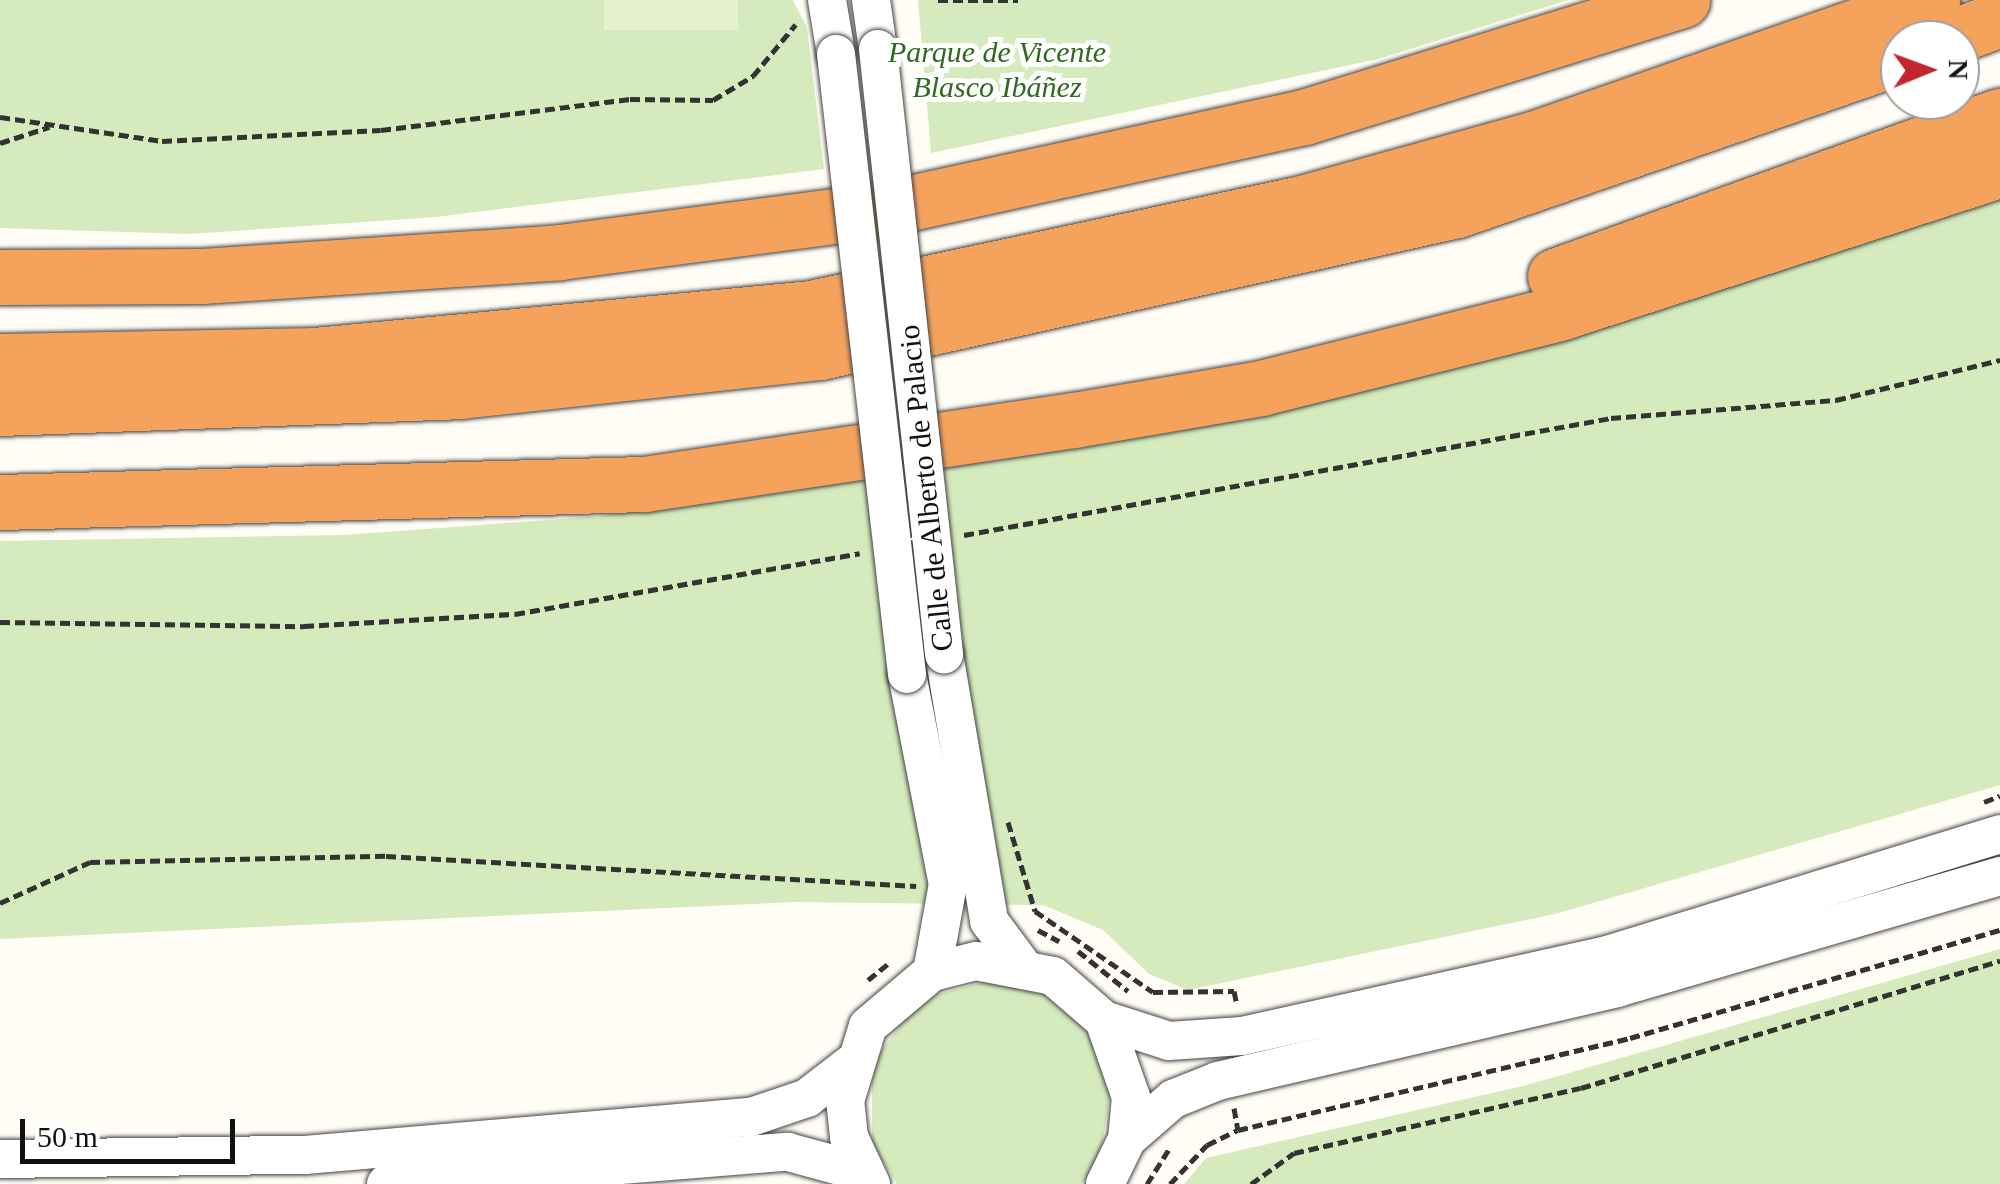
<!DOCTYPE html>
<html>
<head>
<meta charset="utf-8">
<style>
	body { margin:0 }
	#map { position:relative; width:2000px; height:1184px; overflow:hidden; background:#fffdf5; font-family:"Times New Roman",serif }
	div>[style] { position:absolute }
	.green>* { inset:0; background:#d5ebbd }
	.pitch>* { inset:0; background:#e6f2cf; transform-origin:0 0 }
	.path>* { height:5px; margin-top:-2.5px; transform-origin:0; background:repeating-linear-gradient(90deg,#333 0 10px,transparent 0 15px) }
	.roads { filter:drop-shadow(0 0 2px #444) drop-shadow(0 0 2px #444) }
	.minor>* { height:38px; margin:-19px; padding:0 19px; transform-origin:19px; border-radius:19px; background:#fff }
	.highway>* { height:55px; margin:-27.5px; padding:0 27.5px; transform-origin:27.5px; border-radius:27.5px; background:#f5a25d }
	.bridges { filter:drop-shadow(0 0 2px #444) drop-shadow(0 0 2px #444) }
	.minor-bridge>* { height:38px; margin:-19px; padding:0 19px; transform-origin:19px; border-radius:19px; background:#fff }
	span { translate:-50% -50%; white-space:nowrap; text-align:center; line-height:1.15; -webkit-text-stroke:10px #fff; paint-order:stroke }
	.park-label { font-size:30px; color:#2f6b1f; font-style:italic }
	.street-label { font-size:30px; color:#111 }
	.north { position:absolute; left:1880px; top:20px; width:100px; height:100px; box-sizing:border-box; background:#fff; border:2px solid #a0a0a0; border-radius:50%; rotate:89deg; font-size:28px; font-weight:700; line-height:40px; text-align:center; color:#111 }
	.north::after { content:''; display:block; margin:auto; width:35px; height:45px; background:#c4262e; clip-path:polygon(50% 0,100% 100%,50% 72%,0 100%) }
	.scale { position:absolute; left:20px; top:1119px; width:215px; height:45px; box-sizing:border-box; border:5px solid #111; border-top:0; padding-left:12px; font-size:30px; line-height:35px; white-space:nowrap; color:#111; -webkit-text-stroke:8px #fff; paint-order:stroke }
</style>
</head>
<body>
<div id="map">
	<div class="green">
		<i style="clip-path:polygon(0 0,793px 0,807px 28px,824px 169px,436px 217px,189px 234px,0 228px)"></i>
		<i style="clip-path:polygon(918px 0,1568px 0,1378px 59px,931px 153px)"></i>
		<i style="clip-path:polygon(2000px 193px,2000px 785px,1555px 914px,1188px 990px,1149px 974px,1103px 930px,1043px 905px,795px 902px,0 939px,0 541px,344px 535px,602px 516px,1134px 432px)"></i>
		<i style="clip-path:polygon(2000px 949px,2000px 1184px,1184px 1184px,1206px 1158px,1527px 1085px)"></i>
		<i style="clip-path:polygon(998px 978px,1037px 988px,1098px 1041px,1112px 1079px,1100px 1160px,1082px 1184px,897px 1184px,872px 1144px,872px 1063px,920px 999px)"></i>
	</div>
	<div class="pitch">
		<i style="left:604px;top:0;width:134px;height:30px"></i>
	</div>
	<div class="path">
		<i style="left:938px;top:0;width:80px"></i>
		<i style="left:0;top:117px;width:164px;rotate:8.4deg"></i>
		<i style="left:162px;top:141px;width:219px;rotate:-2.9deg"></i>
		<i style="left:381px;top:130px;width:251px;rotate:-7.1deg"></i>
		<i style="left:630px;top:99px;width:83px;rotate:0.7deg"></i>
		<i style="left:713px;top:100px;width:47px;rotate:-31deg"></i>
		<i style="left:753px;top:76px;width:67px;rotate:-50.4deg"></i>
		<i style="left:0;top:143px;width:52px;rotate:-18.1deg"></i>
		<i style="left:964px;top:535px;width:657px;rotate:-10.25deg"></i>
		<i style="left:1611px;top:418px;width:226px;rotate:-4.6deg"></i>
		<i style="left:1836px;top:400px;width:169px;rotate:-13.7deg"></i>
		<i style="left:0;top:622px;width:304px;rotate:0.8deg"></i>
		<i style="left:304px;top:626px;width:211px;rotate:-3.3deg"></i>
		<i style="left:515px;top:614px;width:350px;rotate:-10deg"></i>
		<i style="left:1984px;top:802px;width:17px;rotate:-21deg"></i>
		<i style="left:1008px;top:822px;width:93px;rotate:73.1deg"></i>
		<i style="left:1035px;top:911px;width:143px;rotate:34.5deg"></i>
		<i style="left:1153px;top:992px;width:81px;rotate:-0.7deg"></i>
		<i style="left:1234px;top:991px;width:14px;rotate:78deg"></i>
		<i style="left:0;top:903px;width:99px;rotate:-24.5deg"></i>
		<i style="left:90px;top:862px;width:296px;rotate:-1.2deg"></i>
		<i style="left:386px;top:856px;width:531px;rotate:3.24deg"></i>
		<i style="left:1038px;top:930px;width:24px;rotate:28deg"></i>
		<i style="left:1078px;top:951px;width:64px;rotate:38.7deg"></i>
		<i style="left:868px;top:980px;width:28px;rotate:-39deg"></i>
		<i style="left:1234px;top:1108px;width:22px;rotate:80deg"></i>
		<i style="left:1147px;top:1184px;width:41px;rotate:-57.8deg"></i>
		<i style="left:1170px;top:1184px;width:54px;rotate:-46.5deg"></i>
		<i style="left:1207px;top:1145px;width:34px;rotate:-26deg"></i>
		<i style="left:1238px;top:1130px;width:403px;rotate:-13.2deg"></i>
		<i style="left:1630px;top:1038px;width:385px;rotate:-16.3deg"></i>
		<i style="left:1251px;top:1184px;width:53px;rotate:-35.8deg"></i>
		<i style="left:1294px;top:1153px;width:294px;rotate:-12.8deg"></i>
		<i style="left:1581px;top:1088px;width:438px;rotate:-16.9deg"></i>
	</div>
	<div class="roads">
		<div class="minor">
			<i style="left:827px;top:0;width:55px;rotate:80.5deg"></i>
			<i style="left:871px;top:0;width:49px;rotate:81.9deg"></i>
			<i style="left:944px;top:654px;width:271px;rotate:80.4deg"></i>
			<i style="left:989px;top:921px;width:54px;rotate:53.3deg"></i>
			<i style="left:907px;top:674px;width:214px;rotate:79deg"></i>
			<i style="left:948px;top:884px;width:89px;rotate:100.3deg"></i>
			<i style="left:1104px;top:1020px;width:68px;rotate:17.9deg"></i>
			<i style="left:1169px;top:1041px;width:73px;rotate:-3.9deg"></i>
			<i style="left:1242px;top:1036px;width:374px;rotate:-12.5deg"></i>
			<i style="left:1607px;top:955px;width:411px;rotate:-17.1deg"></i>
			<i style="left:1127px;top:1139px;width:61px;rotate:-41deg"></i>
			<i style="left:1173px;top:1099px;width:48px;rotate:-21.8deg"></i>
			<i style="left:1218px;top:1081px;width:410px;rotate:-13.1deg"></i>
			<i style="left:1617px;top:988px;width:399px;rotate:-16.3deg"></i>
			<i style="left:0;top:1159px;width:305px;rotate:-0.8deg"></i>
			<i style="left:305px;top:1155px;width:448px;rotate:-4.9deg"></i>
			<i style="left:751px;top:1117px;width:59px;rotate:-18.7deg"></i>
			<i style="left:807px;top:1098px;width:56px;rotate:-37.7deg"></i>
			<i style="left:386px;top:1184px;width:403px;rotate:-4.6deg"></i>
			<i style="left:788px;top:1152px;width:77px;rotate:15.1deg"></i>
			<i style="left:871px;top:1184px;width:52px;rotate:-115.1deg"></i>
			<i style="left:849px;top:1137px;width:36px;rotate:-96deg"></i>
			<i style="left:845px;top:1101px;width:78px;rotate:-73deg"></i>
			<i style="left:868px;top:1026px;width:84px;rotate:-40.2deg"></i>
			<i style="left:932px;top:972px;width:45px;rotate:-14deg"></i>
			<i style="left:976px;top:961px;width:78px;rotate:11deg"></i>
			<i style="left:1053px;top:976px;width:67px;rotate:40.8deg"></i>
			<i style="left:1104px;top:1020px;width:82px;rotate:70.7deg"></i>
			<i style="left:1131px;top:1097px;width:42px;rotate:95.4deg"></i>
			<i style="left:1127px;top:1139px;width:50px;rotate:116.1deg"></i>
		</div>
		<div class="highway">
			<i style="left:1944px;top:40px;width:60px;rotate:-20.6deg"></i>
			<i style="left:1555px;top:276px;width:473px;rotate:-19.8deg"></i>
			<i style="left:0;top:277px;width:202px;rotate:-0.3deg"></i>
			<i style="left:202px;top:276px;width:359px;rotate:-3.8deg"></i>
			<i style="left:560px;top:252px;width:316px;rotate:-7.5deg"></i>
			<i style="left:873px;top:211px;width:441px;rotate:-12.3deg"></i>
			<i style="left:1304px;top:117px;width:396px;rotate:-17.2deg"></i>
			<i style="left:0;top:361px;width:315px;rotate:-1.1deg"></i>
			<i style="left:315px;top:355px;width:493px;rotate:-5.4deg"></i>
			<i style="left:806px;top:309px;width:507px;rotate:-12.06deg"></i>
			<i style="left:1302px;top:203px;width:240px;rotate:-15.5deg"></i>
			<i style="left:1533px;top:139px;width:423px;rotate:-19.2deg"></i>
			<i style="left:0;top:408px;width:460px;rotate:-2.1deg"></i>
			<i style="left:460px;top:391px;width:362px;rotate:-6.2deg"></i>
			<i style="left:820px;top:352px;width:653px;rotate:-12.57deg"></i>
			<i style="left:1457px;top:210px;width:469px;rotate:-19.1deg"></i>
			<i style="left:0;top:502px;width:645px;rotate:-1.6deg"></i>
			<i style="left:645px;top:484px;width:434px;rotate:-8.5deg"></i>
			<i style="left:1074px;top:420px;width:190px;rotate:-9.7deg"></i>
			<i style="left:1261px;top:388px;width:307px;rotate:-14.1deg"></i>
			<i style="left:1559px;top:313px;width:464px;rotate:-18deg"></i>
		</div>
	</div>
	<div class="bridges">
		<div class="minor-bridge">
			<i style="left:878px;top:49px;width:609px;rotate:83.77deg"></i>
			<i style="left:836px;top:54px;width:624px;rotate:83.47deg"></i>
		</div>
	</div>
	<div class="park-label">
		<span style="left:997px;top:69px">Parque de Vicente<br>Blasco Ibáñez</span>
	</div>
	<div class="street-label">
		<span style="left:926px;top:488px;rotate:-96deg">Calle de Alberto de Palacio</span>
	</div>
	<div class="north">N</div>
	<div class="scale">50 m</div>
</div>
</body>
</html>
